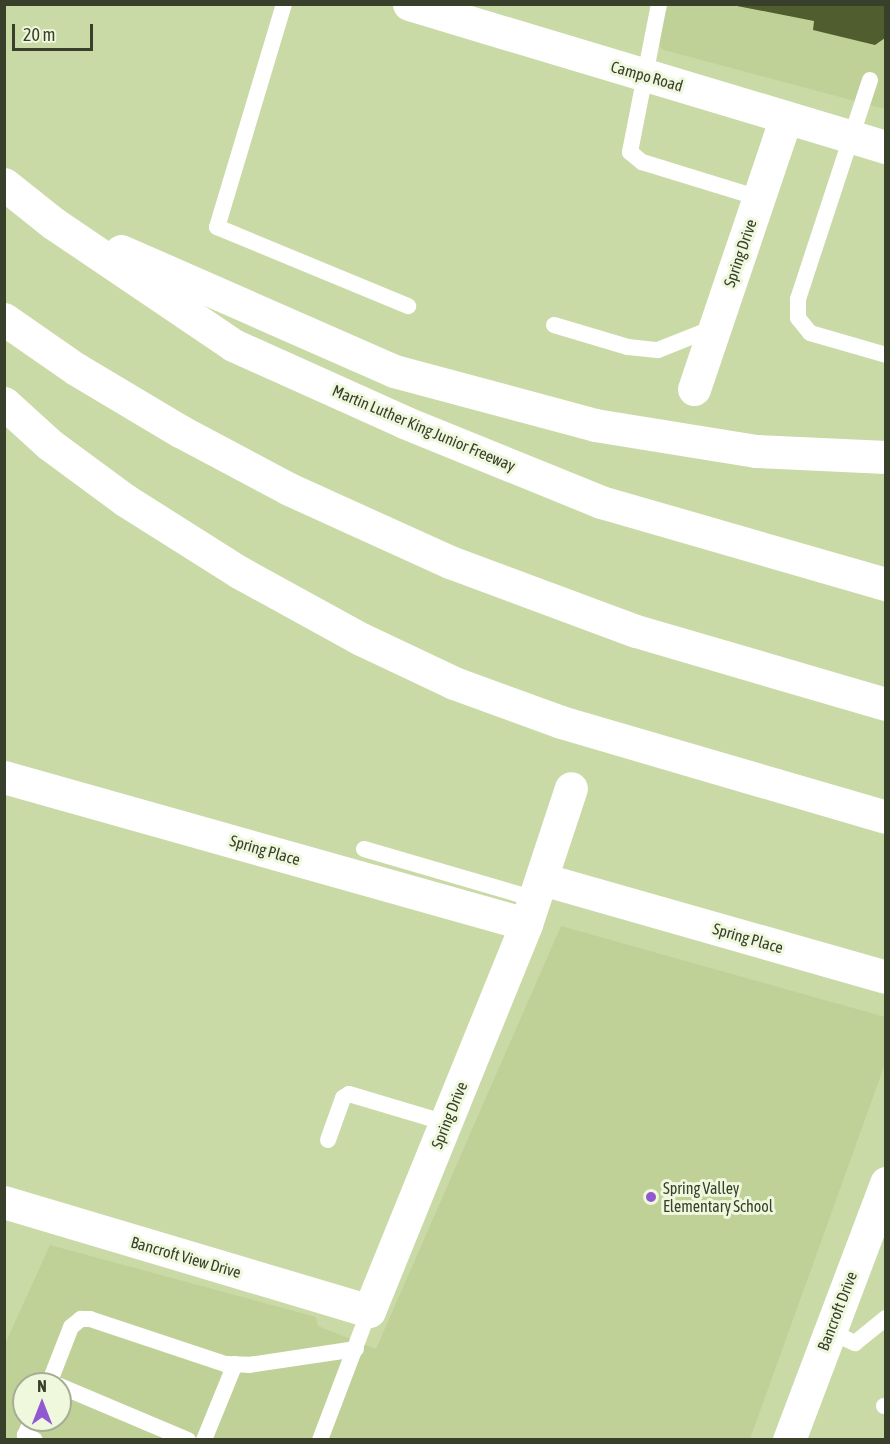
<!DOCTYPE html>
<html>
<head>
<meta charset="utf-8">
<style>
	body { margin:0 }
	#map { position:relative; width:890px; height:1444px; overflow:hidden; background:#cadaa7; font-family:"Asap Condensed",sans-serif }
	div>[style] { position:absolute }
	.built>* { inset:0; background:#bfd196 }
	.building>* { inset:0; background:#505d2f }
	.service>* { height:16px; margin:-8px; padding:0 8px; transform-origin:8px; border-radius:8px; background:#fff }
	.minor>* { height:33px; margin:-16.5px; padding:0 16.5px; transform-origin:16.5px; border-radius:16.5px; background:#fff }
	.tertiary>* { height:33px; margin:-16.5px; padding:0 16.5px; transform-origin:16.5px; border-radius:16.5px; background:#fff }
	.secondary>* { height:33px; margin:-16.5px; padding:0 16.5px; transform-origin:16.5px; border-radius:16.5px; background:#fff }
	.motorway>* { height:33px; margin:-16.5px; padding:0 16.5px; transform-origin:16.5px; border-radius:16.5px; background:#fff }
	.dots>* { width:16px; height:16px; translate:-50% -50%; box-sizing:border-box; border:3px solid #eff7dd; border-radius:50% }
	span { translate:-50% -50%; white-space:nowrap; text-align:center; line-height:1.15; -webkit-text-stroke:6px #eff7dd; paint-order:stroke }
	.street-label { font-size:16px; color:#383f2a }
	.poi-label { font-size:16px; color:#383f2a }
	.left { translate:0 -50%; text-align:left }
	.frame { position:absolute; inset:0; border:6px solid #383f2a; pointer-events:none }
	.north { position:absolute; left:12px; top:1372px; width:60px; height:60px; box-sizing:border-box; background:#eff7dd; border:2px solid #a6ad95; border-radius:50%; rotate:0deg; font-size:16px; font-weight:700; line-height:24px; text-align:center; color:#383f2a }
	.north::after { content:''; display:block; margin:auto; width:21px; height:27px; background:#9059d1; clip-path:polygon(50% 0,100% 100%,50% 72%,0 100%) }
	.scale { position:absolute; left:12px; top:24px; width:81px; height:27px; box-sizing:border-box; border:3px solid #383f2a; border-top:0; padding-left:8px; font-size:18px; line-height:21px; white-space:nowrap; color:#383f2a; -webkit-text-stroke:4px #eff7dd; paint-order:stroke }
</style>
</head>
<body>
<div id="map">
	<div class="built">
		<i style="clip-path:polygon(668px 5px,885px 5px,885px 109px,664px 50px,660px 47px,659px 34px)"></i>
		<i style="clip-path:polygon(evenodd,561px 926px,885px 1017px,885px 1064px,750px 1439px,5px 1440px,5px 1344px,50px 1245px,316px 1317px,318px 1326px,376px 1349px,561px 926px,24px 1384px,60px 1384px,60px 1420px,24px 1420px,24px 1384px)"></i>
	</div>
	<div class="building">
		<i style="clip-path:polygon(885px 4px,885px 38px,875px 45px,813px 30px,814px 21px,737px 6px)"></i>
	</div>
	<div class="service">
		<i style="left:284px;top:4px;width:233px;rotate:106.7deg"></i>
		<i style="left:217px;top:227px;width:207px;rotate:22.5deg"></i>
		<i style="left:659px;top:4px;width:151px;rotate:101.1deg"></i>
		<i style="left:630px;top:152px;width:16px;rotate:40deg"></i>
		<i style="left:642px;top:162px;width:122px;rotate:17.1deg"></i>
		<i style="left:870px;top:80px;width:231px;rotate:108.2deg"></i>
		<i style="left:798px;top:299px;width:19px;rotate:90deg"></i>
		<i style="left:798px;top:318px;width:19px;rotate:51deg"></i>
		<i style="left:810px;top:333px;width:79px;rotate:16.1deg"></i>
		<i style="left:554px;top:325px;width:77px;rotate:16.6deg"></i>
		<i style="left:628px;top:347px;width:30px;rotate:6deg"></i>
		<i style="left:658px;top:350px;width:59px;rotate:-21.8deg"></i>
		<i style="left:364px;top:849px;width:178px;rotate:16.3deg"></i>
		<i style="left:328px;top:1140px;width:45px;rotate:-70.3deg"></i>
		<i style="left:343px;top:1098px;width:7px;rotate:-34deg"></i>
		<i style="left:349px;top:1094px;width:101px;rotate:16.6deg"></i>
		<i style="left:829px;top:1331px;width:29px;rotate:25deg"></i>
		<i style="left:855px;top:1343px;width:40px;rotate:-39deg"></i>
		<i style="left:50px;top:1381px;width:58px;rotate:-68.7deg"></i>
		<i style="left:71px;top:1327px;width:13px;rotate:-39deg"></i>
		<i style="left:81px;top:1319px;width:9px"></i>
		<i style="left:90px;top:1319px;width:142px;rotate:18.4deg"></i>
		<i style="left:225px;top:1364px;width:24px;rotate:2deg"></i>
		<i style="left:249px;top:1365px;width:108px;rotate:-8.5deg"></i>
		<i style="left:60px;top:1386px;width:139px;rotate:22.9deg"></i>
		<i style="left:884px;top:1406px;width:2px"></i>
		<i style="left:32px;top:1420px;width:17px;rotate:115deg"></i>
		<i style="left:25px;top:1435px;width:11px;rotate:27deg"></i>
		<i style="left:204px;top:1440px;width:82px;rotate:-67.8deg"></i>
		<i style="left:320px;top:1440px;width:138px;rotate:-69.2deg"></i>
	</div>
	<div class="minor">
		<i style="left:694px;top:389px;width:287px;rotate:-71.3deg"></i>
		<i style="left:4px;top:777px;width:542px;rotate:15.73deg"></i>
		<i style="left:542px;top:879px;width:358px;rotate:15.9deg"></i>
		<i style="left:4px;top:1202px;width:381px;rotate:16.6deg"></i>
		<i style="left:369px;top:1311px;width:418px;rotate:-67.9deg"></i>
		<i style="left:526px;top:924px;width:143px;rotate:-71.7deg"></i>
	</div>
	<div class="tertiary">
		<i style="left:789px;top:1440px;width:275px;rotate:-69.3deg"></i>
	</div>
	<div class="secondary">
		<i style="left:409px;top:4px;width:498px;rotate:16.7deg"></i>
	</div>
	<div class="motorway">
		<i style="left:4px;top:184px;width:63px;rotate:38.5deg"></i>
		<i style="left:53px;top:223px;width:217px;rotate:34.1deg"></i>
		<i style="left:233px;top:345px;width:188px;rotate:24.2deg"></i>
		<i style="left:404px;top:422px;width:213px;rotate:22.1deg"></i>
		<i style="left:601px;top:502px;width:297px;rotate:16.1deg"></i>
		<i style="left:121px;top:251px;width:298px;rotate:23.7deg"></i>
		<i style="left:394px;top:371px;width:208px;rotate:15deg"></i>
		<i style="left:595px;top:425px;width:163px;rotate:9.2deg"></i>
		<i style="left:756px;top:451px;width:130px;rotate:2.6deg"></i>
		<i style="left:4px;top:319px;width:88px;rotate:34.8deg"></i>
		<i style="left:76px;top:369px;width:121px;rotate:30.8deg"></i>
		<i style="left:180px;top:431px;width:123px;rotate:28deg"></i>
		<i style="left:289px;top:489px;width:177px;rotate:24.4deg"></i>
		<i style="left:450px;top:562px;width:198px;rotate:20.4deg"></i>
		<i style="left:636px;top:631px;width:260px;rotate:16.3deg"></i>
		<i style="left:4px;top:403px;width:61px;rotate:42.3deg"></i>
		<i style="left:49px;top:444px;width:94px;rotate:36.4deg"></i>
		<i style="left:125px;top:500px;width:135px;rotate:32.3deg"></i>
		<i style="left:239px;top:572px;width:139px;rotate:28.8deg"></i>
		<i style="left:361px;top:639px;width:103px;rotate:25.3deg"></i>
		<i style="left:454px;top:683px;width:114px;rotate:20deg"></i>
		<i style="left:561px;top:722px;width:339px;rotate:16.3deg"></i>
	</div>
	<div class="dots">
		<i style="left:651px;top:1197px;background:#9059d1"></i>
	</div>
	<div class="street-label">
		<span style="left:647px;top:76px;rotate:16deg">Campo Road</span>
		<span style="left:740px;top:253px;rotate:-71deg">Spring Drive</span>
		<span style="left:424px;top:428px;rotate:23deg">Martin Luther King Junior Freeway</span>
		<span style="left:265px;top:850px;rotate:16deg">Spring Place</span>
		<span style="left:748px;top:938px;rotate:16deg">Spring Place</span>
		<span style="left:449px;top:1115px;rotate:-68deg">Spring Drive</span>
		<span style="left:186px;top:1257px;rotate:16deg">Bancroft View Drive</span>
		<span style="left:837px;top:1311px;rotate:-69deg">Bancroft Drive</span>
	</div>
	<div class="poi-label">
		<span class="left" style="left:663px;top:1197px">Spring Valley<br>Elementary School</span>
	</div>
	<div class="frame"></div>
	<div class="north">N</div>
	<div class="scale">20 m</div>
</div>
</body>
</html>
